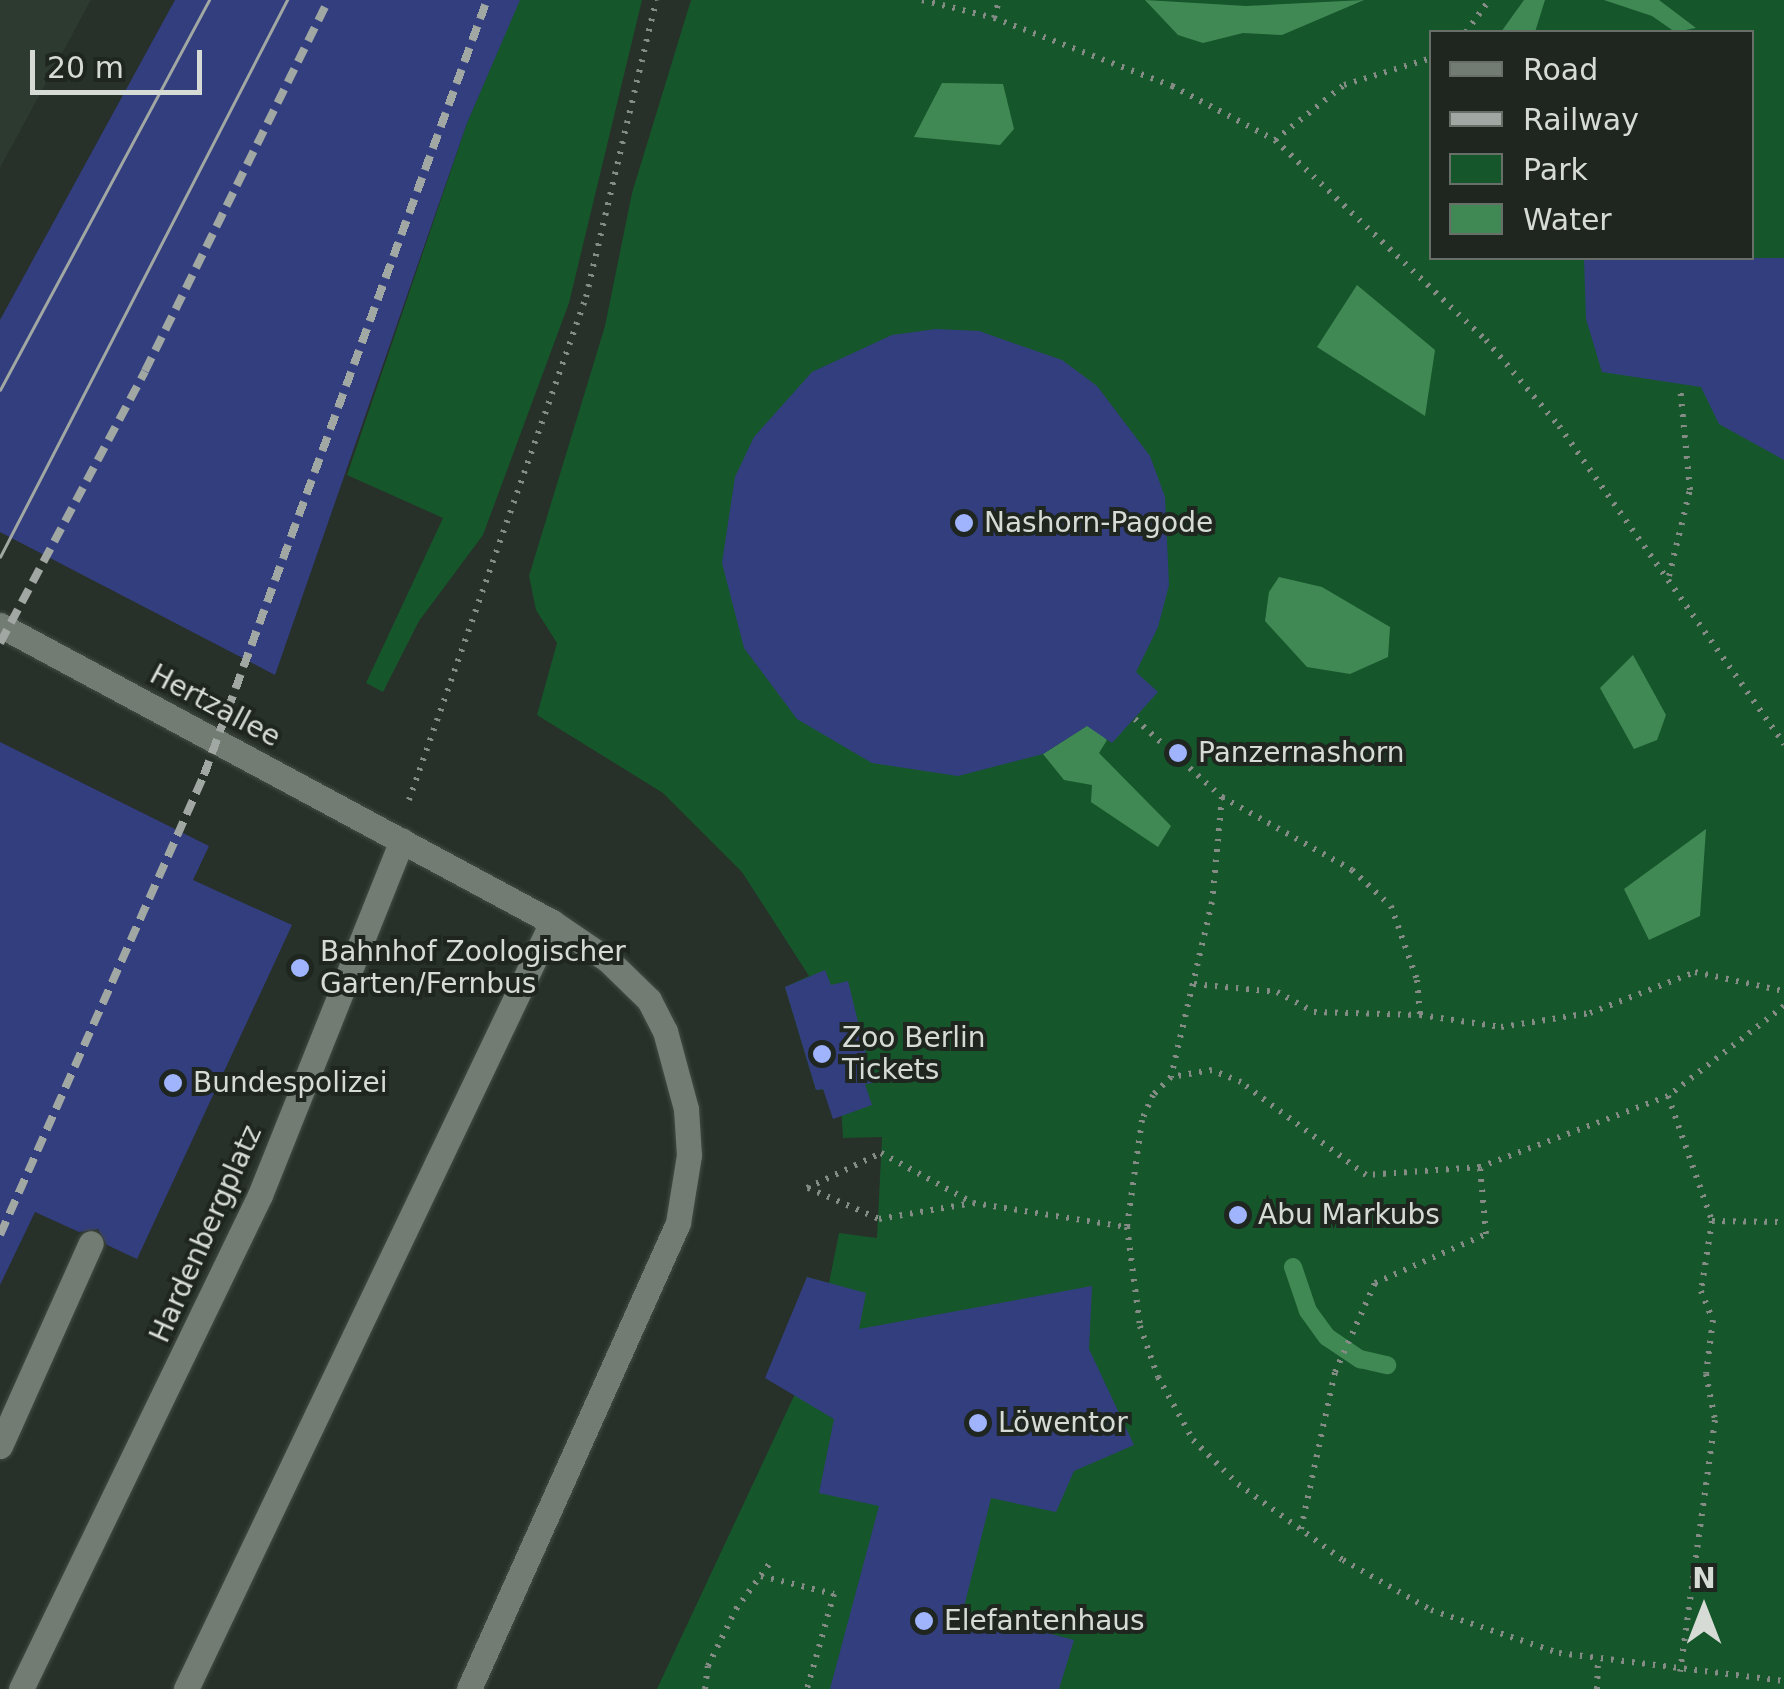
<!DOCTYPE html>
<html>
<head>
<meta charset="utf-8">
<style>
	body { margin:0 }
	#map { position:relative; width:1784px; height:1689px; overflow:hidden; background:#273029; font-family:"DejaVu Sans",sans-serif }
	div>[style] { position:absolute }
	.built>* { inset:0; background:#2c3a2f }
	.green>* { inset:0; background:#16562b }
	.water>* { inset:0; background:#408954 }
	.stream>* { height:18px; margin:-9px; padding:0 9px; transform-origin:9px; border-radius:9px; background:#408954 }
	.building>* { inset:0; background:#333e7f }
	.path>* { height:6px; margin-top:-3px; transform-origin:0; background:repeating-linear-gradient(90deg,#858c86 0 2.5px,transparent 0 10.5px) }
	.roads { filter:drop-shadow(0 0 2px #434b44) drop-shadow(0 0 2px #434b44) }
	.minor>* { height:25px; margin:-12.5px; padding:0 12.5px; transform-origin:12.5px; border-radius:12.5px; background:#727c73 }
	.tram>* { height:2.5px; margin:-1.25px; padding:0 1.25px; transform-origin:1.25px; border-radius:1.25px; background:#a1a7a2 }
	.rail>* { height:8px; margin-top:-4px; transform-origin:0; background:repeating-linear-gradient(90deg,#a1a7a2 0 15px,transparent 0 23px) }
	.dots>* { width:28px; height:28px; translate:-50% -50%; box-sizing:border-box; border:5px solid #1e261f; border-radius:50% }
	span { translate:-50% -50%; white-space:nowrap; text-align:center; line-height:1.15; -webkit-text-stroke:8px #1e261f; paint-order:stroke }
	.poi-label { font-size:28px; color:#d6dbd6 }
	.left { translate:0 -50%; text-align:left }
	.street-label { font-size:28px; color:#d6dbd6 }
	.legend { position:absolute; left:1429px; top:30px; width:325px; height:230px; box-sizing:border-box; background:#1e261f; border:2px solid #686e68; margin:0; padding:12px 18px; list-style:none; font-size:30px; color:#d6dbd6 }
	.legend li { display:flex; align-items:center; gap:20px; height:50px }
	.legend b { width:50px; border:2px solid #686e68 }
	.north { position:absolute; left:1654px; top:1559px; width:100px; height:100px; -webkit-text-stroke:8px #1e261f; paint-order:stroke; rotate:0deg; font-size:28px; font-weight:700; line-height:40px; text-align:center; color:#d6dbd6 }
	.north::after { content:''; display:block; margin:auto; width:35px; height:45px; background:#d6dbd6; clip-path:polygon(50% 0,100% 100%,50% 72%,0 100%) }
	.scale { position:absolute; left:30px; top:50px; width:172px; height:45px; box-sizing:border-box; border:5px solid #d6dbd6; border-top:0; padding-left:12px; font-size:30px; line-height:35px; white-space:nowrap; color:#d6dbd6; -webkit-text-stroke:8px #1e261f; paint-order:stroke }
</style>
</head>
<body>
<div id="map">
	<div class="built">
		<i style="clip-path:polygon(0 0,91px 0,0 168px)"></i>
	</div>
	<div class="green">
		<i style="clip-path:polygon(495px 0,642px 0,569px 303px,483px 535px,419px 621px,383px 692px,366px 683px,443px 518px,347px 475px,467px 123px,515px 10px)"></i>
		<i style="clip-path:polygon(evenodd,691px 0,1784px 0,1784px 1689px,657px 1689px,794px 1396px,788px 1330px,807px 1277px,829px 1283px,839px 1233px,877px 1238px,882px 1137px,843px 1138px,840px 1088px,816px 1090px,785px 987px,809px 976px,742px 872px,663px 793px,537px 715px,557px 643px,536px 610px,529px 576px,605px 326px,632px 193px,691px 0,1432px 32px,1752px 32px,1752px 258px,1432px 258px,1432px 32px)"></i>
	</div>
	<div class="water">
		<i style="clip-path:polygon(1145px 0,1246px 6px,1364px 0,1282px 35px,1243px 33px,1203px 43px,1178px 35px)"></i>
		<i style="clip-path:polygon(1524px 0,1545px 0,1535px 32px,1501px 32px)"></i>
		<i style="clip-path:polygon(1604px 0,1659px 0,1696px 28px,1675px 32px,1652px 16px)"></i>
		<i style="clip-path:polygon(942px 83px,1003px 84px,1014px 129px,1000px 145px,914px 137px)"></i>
		<i style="clip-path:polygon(1357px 285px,1435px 350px,1425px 416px,1317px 347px)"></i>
		<i style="clip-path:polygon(1279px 577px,1322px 587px,1390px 627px,1388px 657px,1350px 674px,1307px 667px,1265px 621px,1269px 592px)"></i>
		<i style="clip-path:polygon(1633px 655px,1666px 715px,1657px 740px,1634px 749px,1600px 688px)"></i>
		<i style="clip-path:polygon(1090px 724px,1107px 740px,1099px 753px,1171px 826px,1158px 847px,1091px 802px,1092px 785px,1064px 780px,1043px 754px)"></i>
		<i style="clip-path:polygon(1706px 829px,1700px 916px,1649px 940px,1624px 889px)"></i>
	</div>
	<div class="stream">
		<i style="left:1293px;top:1267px;width:46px;rotate:71.2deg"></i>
		<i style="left:1308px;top:1311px;width:32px;rotate:54deg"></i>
		<i style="left:1327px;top:1337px;width:40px;rotate:34deg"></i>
		<i style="left:1360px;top:1359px;width:28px;rotate:13deg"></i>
	</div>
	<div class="building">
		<i style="clip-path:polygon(175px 0,520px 0,467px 123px,275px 675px,0 532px,0 320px)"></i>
		<i style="clip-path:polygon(1584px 258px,1784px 258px,1784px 460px,1719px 424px,1701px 387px,1602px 372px,1586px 319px)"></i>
		<i style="clip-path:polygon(936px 329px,979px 331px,1062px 360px,1097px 386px,1150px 456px,1165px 497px,1169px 585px,1158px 627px,1136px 672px,1158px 692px,1112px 743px,1087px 726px,1043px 754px,958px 776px,872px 763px,797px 719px,744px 648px,722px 563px,735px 477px,754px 437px,812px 372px,892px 335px)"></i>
		<i style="clip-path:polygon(0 742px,209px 846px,193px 880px,292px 925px,137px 1259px,107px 1245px,98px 1229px,79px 1232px,35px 1212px,0 1285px)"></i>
		<i style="clip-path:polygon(825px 970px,831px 985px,848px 981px,873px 1083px,865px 1084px,872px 1105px,833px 1119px,823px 1089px,816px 1090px,785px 987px)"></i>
		<i style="clip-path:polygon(807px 1277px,866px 1293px,859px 1329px,1092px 1286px,1089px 1349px,1134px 1445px,1074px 1471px,1056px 1512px,991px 1498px,963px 1611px,1074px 1640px,1059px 1689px,830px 1689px,879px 1506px,819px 1493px,834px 1419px,765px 1378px)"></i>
	</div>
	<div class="path">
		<i style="left:922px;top:0;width:74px;rotate:14deg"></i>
		<i style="left:994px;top:18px;width:191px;rotate:20.9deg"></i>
		<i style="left:1172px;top:86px;width:116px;rotate:27.7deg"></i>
		<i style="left:1275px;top:140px;width:291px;rotate:43.5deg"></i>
		<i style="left:1486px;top:340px;width:113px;rotate:49.7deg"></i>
		<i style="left:1559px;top:426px;width:390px;rotate:54.7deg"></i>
		<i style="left:994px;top:18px;width:19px;rotate:-74deg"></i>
		<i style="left:1466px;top:32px;width:39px;rotate:-54deg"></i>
		<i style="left:1275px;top:140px;width:88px;rotate:-38.6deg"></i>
		<i style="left:1344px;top:85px;width:92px;rotate:-17.1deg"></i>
		<i style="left:1669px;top:576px;width:89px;rotate:-76.3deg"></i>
		<i style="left:1690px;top:490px;width:104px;rotate:-95.5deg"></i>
		<i style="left:1135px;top:719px;width:117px;rotate:41.9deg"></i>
		<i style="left:1222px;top:797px;width:105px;rotate:95.4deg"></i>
		<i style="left:1212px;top:902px;width:180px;rotate:103.2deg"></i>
		<i style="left:1222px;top:797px;width:149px;rotate:29.3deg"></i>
		<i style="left:1352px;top:870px;width:53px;rotate:42.7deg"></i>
		<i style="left:1391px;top:906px;width:78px;rotate:70.6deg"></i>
		<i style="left:1417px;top:980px;width:35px;rotate:85deg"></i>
		<i style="left:1420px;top:1015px;width:82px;rotate:8.4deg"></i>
		<i style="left:1501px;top:1027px;width:90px;rotate:-8.9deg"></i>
		<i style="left:1590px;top:1013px;width:113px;rotate:-21.3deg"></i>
		<i style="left:1695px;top:972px;width:91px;rotate:12.1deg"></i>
		<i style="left:409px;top:800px;width:533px;rotate:-70.61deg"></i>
		<i style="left:586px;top:297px;width:305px;rotate:-76.7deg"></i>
		<i style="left:1194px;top:984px;width:83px;rotate:5.5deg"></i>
		<i style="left:1277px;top:992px;width:42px;rotate:28.4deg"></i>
		<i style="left:1314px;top:1012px;width:106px;rotate:1.6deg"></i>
		<i style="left:1784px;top:1006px;width:147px;rotate:142.2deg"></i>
		<i style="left:1668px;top:1096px;width:201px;rotate:159.3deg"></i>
		<i style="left:1480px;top:1167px;width:114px;rotate:176deg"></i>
		<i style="left:1366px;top:1175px;width:156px;rotate:-143.4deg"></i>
		<i style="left:1241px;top:1082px;width:31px;rotate:-158deg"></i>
		<i style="left:1212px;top:1070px;width:42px;rotate:170.3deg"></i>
		<i style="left:1171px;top:1077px;width:25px;rotate:135deg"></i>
		<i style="left:1153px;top:1095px;width:27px;rotate:114deg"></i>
		<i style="left:1142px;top:1120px;width:108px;rotate:98deg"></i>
		<i style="left:1127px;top:1227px;width:100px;rotate:82.5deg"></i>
		<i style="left:1140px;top:1326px;width:54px;rotate:70.6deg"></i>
		<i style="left:1158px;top:1377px;width:72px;rotate:60.9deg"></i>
		<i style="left:1193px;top:1440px;width:63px;rotate:44.4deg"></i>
		<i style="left:1238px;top:1484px;width:130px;rotate:35.9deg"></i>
		<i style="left:1343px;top:1560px;width:101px;rotate:29.6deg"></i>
		<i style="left:1431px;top:1610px;width:135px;rotate:18.6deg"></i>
		<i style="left:1559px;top:1653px;width:227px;rotate:7.1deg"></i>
		<i style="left:1668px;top:1096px;width:133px;rotate:70.6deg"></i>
		<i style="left:1712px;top:1221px;width:71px;rotate:98.9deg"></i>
		<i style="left:1701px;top:1291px;width:31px;rotate:68deg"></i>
		<i style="left:1713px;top:1320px;width:54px;rotate:97.4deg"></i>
		<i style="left:1706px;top:1374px;width:47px;rotate:78.9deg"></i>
		<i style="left:1715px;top:1420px;width:254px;rotate:97.9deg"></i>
		<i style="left:807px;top:1188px;width:82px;rotate:-25.3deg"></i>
		<i style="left:881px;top:1153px;width:105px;rotate:28.5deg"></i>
		<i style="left:973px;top:1203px;width:156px;rotate:8.9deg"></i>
		<i style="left:808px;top:1188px;width:77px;rotate:23.6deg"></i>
		<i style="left:879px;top:1219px;width:95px;rotate:-9.7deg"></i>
		<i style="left:1712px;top:1221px;width:72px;rotate:0.8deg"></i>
		<i style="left:1301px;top:1529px;width:161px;rotate:-77.8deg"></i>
		<i style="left:1335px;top:1372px;width:98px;rotate:-65.8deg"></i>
		<i style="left:1375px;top:1283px;width:121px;rotate:-23.8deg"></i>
		<i style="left:1486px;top:1234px;width:67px;rotate:-95.1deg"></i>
		<i style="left:761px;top:1576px;width:75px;rotate:13.9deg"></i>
		<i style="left:834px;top:1594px;width:99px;rotate:105.9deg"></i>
		<i style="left:705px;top:1689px;width:23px;rotate:-83deg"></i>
		<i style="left:708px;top:1666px;width:64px;rotate:-63.8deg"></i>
		<i style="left:736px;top:1609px;width:62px;rotate:-53.5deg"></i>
		<i style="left:1597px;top:1689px;width:28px;rotate:-88deg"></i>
	</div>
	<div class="roads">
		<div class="minor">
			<i style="left:0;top:625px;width:627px;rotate:28.28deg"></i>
			<i style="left:552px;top:922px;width:68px;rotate:34.2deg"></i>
			<i style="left:608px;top:960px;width:57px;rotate:44.3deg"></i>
			<i style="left:649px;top:1000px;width:35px;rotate:63deg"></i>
			<i style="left:665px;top:1031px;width:81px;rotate:74.9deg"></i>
			<i style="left:686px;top:1109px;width:46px;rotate:86.3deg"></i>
			<i style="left:689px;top:1155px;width:69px;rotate:99.2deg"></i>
			<i style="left:678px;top:1223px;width:511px;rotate:114.16deg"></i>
			<i style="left:0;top:1446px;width:222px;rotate:-65.9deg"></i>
			<i style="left:21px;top:1689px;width:549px;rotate:-64.18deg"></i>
			<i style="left:260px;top:1195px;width:382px;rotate:-68.2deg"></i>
			<i style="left:186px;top:1689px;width:850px;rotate:-64.49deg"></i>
		</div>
	</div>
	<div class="tram">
		<i style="left:0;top:390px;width:442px;rotate:-61.8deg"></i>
		<i style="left:0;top:557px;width:627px;rotate:-62.74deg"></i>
	</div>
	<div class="rail">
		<i style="left:0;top:643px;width:308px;rotate:-61.9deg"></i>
		<i style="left:145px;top:371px;width:414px;rotate:-63.7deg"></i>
		<i style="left:0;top:1235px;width:503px;rotate:-66.08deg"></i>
		<i style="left:204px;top:775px;width:825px;rotate:-69.94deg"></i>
	</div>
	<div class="dots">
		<i style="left:964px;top:523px;background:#a0b3fd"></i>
		<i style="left:1178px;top:753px;background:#a0b3fd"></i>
		<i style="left:300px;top:968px;background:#a0b3fd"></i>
		<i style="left:822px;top:1054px;background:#a0b3fd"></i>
		<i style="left:173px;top:1083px;background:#a0b3fd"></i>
		<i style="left:1238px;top:1215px;background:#a0b3fd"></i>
		<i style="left:978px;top:1423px;background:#a0b3fd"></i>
		<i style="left:924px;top:1621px;background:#a0b3fd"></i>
	</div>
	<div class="poi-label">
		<span class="left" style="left:984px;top:523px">Nashorn-Pagode</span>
		<span class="left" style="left:1198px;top:753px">Panzernashorn</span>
		<span class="left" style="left:320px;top:968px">Bahnhof Zoologischer<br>Garten/Fernbus</span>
		<span class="left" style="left:842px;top:1054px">Zoo Berlin<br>Tickets</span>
		<span class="left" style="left:193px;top:1083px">Bundespolizei</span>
		<span class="left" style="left:1258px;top:1215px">Abu Markubs</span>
		<span class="left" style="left:998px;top:1423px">Löwentor</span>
		<span class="left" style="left:944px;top:1621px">Elefantenhaus</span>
	</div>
	<div class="street-label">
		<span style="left:215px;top:706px;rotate:28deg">Hertzallee</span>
		<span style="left:206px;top:1234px;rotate:-66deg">Hardenbergplatz</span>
	</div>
	<ul class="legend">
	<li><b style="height:12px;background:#727c73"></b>Road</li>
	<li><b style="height:12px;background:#a1a7a2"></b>Railway</li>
	<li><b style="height:28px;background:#16562b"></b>Park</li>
	<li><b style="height:28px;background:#408954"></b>Water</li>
	</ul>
	<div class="north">N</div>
	<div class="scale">20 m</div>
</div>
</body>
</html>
